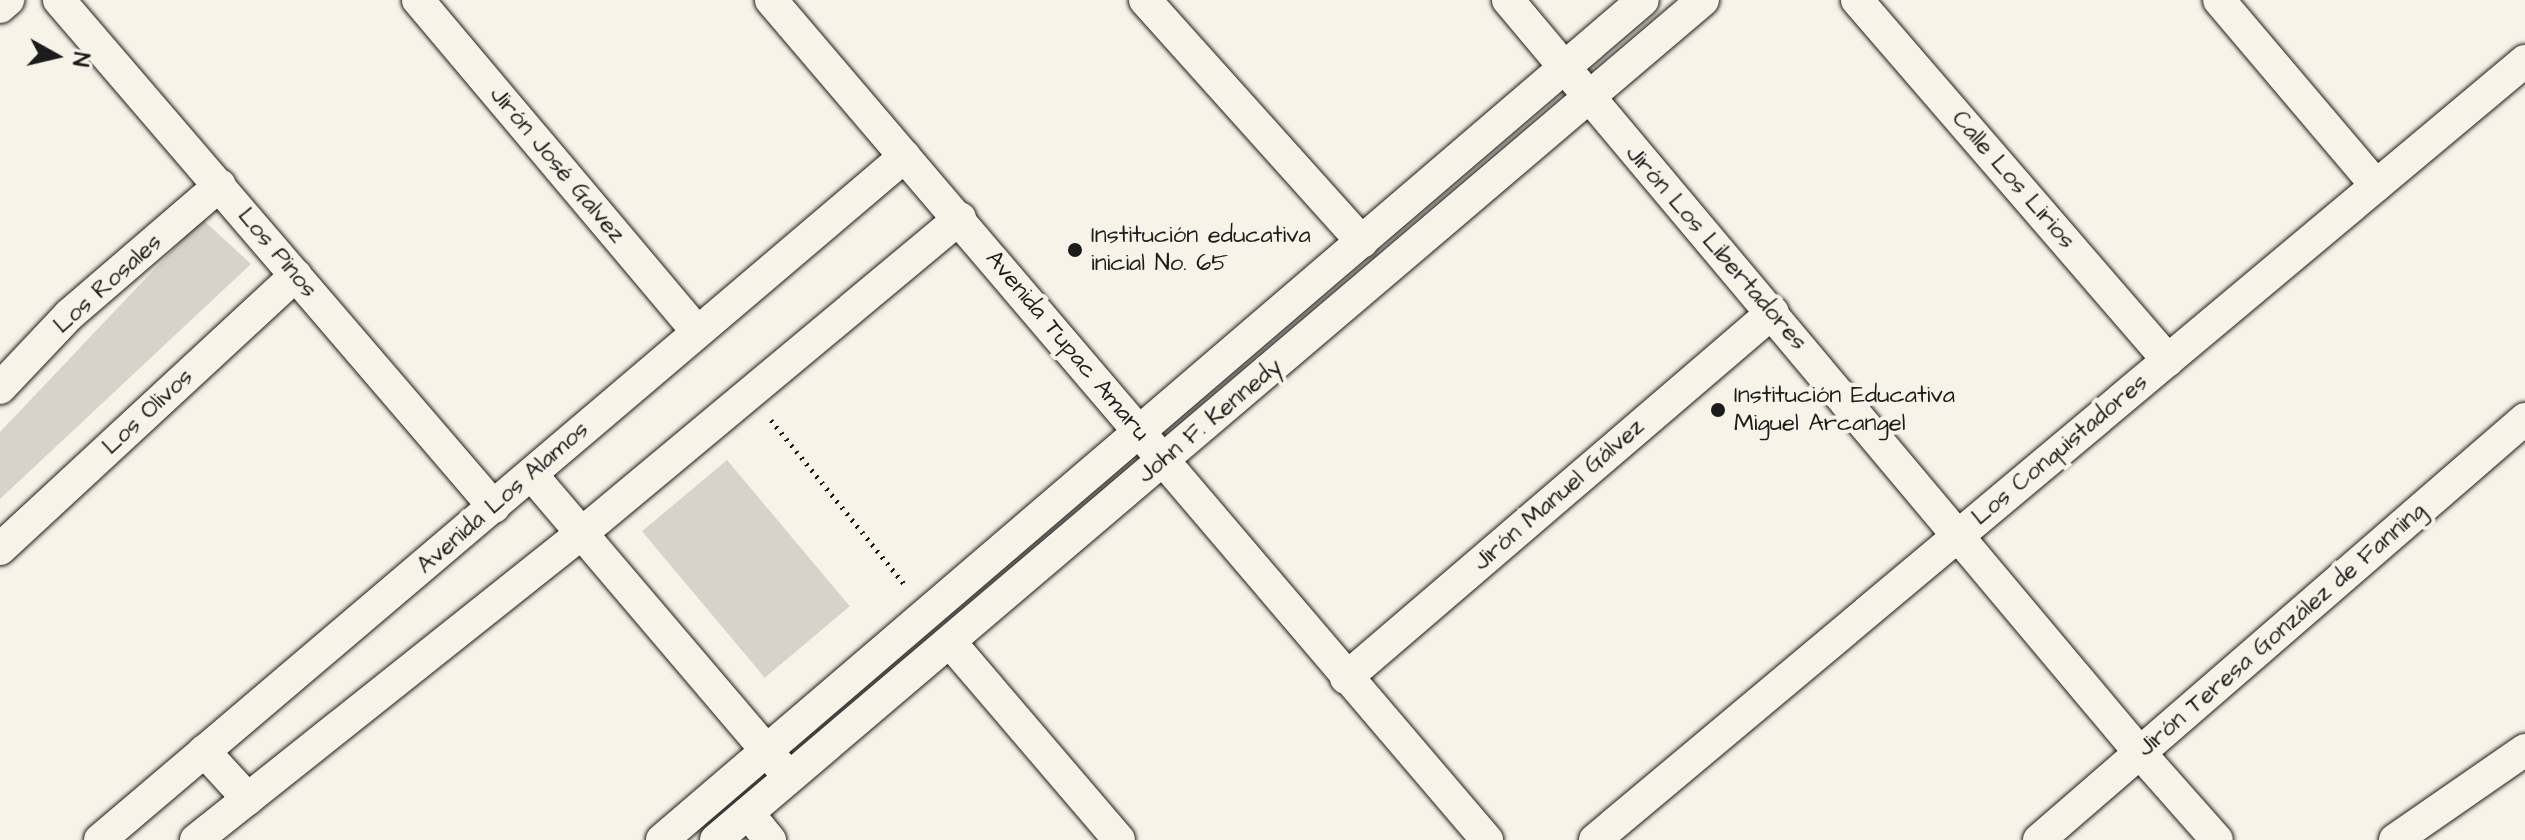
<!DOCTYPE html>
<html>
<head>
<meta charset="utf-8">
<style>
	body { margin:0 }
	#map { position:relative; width:2525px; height:840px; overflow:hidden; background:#f7f3e8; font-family:"Architects Daughter",sans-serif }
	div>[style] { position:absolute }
	.green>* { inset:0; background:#d7d3cb; transform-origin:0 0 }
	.path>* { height:5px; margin-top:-2.5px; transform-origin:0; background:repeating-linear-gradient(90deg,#1c1c1c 0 2px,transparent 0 8px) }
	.roads { filter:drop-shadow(0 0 2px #1c1c1c) drop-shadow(0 0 2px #1c1c1c) }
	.minor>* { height:32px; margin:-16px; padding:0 16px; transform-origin:16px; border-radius:16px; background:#f7f3e8 }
	.dots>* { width:22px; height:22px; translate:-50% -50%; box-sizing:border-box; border:4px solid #f7f3e8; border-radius:50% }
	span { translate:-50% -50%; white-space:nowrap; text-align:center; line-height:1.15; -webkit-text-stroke:8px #f7f3e8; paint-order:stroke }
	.street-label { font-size:24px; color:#1c1c1c }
	.poi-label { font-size:24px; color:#1c1c1c }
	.left { translate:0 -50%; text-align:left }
	.north { position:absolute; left:16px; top:16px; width:80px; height:80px; -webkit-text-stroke:6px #f7f3e8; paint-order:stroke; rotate:98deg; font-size:22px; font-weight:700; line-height:32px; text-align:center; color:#1c1c1c }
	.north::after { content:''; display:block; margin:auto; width:28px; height:36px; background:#1c1c1c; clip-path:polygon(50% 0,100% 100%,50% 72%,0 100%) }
</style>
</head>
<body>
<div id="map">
	<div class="green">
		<i style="clip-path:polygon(202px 219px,251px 264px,0 499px,0 432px)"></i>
		<i style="left:727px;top:460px;width:191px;height:111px;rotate:50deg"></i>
	</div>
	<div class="path">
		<i style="left:771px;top:420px;width:214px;rotate:50.9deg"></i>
	</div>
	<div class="roads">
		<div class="minor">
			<i style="left:59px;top:0;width:668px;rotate:49.37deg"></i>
			<i style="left:418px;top:0;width:431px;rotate:49.9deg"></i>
			<i style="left:771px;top:0;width:1104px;rotate:49.56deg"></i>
			<i style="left:1145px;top:0;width:325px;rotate:48.1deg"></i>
			<i style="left:1508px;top:0;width:983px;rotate:49.99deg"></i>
			<i style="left:2140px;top:753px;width:116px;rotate:48.5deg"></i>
			<i style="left:1857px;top:0;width:476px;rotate:49.2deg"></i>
			<i style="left:2219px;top:0;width:243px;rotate:49.7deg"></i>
			<i style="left:0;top:7px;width:11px;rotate:-41deg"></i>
			<i style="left:0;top:388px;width:100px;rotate:-46.6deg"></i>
			<i style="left:69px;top:315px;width:199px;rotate:-40.7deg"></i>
			<i style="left:532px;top:475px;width:381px;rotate:49.6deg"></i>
			<i style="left:0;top:549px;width:403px;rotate:-42.8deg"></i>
			<i style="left:950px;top:642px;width:260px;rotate:49.5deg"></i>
			<i style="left:1346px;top:678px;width:562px;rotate:-40.6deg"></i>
			<i style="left:204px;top:751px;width:65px;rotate:47.5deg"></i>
			<i style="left:748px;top:813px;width:35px;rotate:51deg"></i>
			<i style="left:100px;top:840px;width:1056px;rotate:-40.35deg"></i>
			<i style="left:196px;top:840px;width:493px;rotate:-38.5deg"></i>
			<i style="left:582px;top:533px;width:492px;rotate:-39.8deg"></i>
			<i style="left:662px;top:840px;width:1291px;rotate:-40.57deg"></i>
			<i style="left:716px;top:840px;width:1296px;rotate:-40.4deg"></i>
			<i style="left:1595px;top:840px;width:1213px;rotate:-39.95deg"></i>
			<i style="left:2039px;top:840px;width:643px;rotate:-40.9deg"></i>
			<i style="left:2395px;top:840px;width:158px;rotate:-34.7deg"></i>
		</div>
	</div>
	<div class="dots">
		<i style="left:1075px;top:250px;background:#1c1c1c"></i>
		<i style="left:1718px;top:410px;background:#1c1c1c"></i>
	</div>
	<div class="street-label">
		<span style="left:557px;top:165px;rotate:50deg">Jirón José Galvez</span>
		<span style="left:2013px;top:180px;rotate:49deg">Calle Los Lirios</span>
		<span style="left:1716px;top:248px;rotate:49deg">Jirón Los Libertadores</span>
		<span style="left:277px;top:253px;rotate:50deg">Los Pinos</span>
		<span style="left:108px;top:284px;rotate:-42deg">Los Rosales</span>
		<span style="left:1067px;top:346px;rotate:50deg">Avenida Tupac Amaru</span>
		<span style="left:148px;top:412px;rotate:-43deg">Los Olivos</span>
		<span style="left:1210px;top:421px;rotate:-40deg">John F. Kennedy</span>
		<span style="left:2060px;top:450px;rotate:-40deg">Los Conquistadores</span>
		<span style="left:1559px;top:495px;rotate:-41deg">Jirón Manuel Gálvez</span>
		<span style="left:503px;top:498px;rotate:-41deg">Avenida Los Alamos</span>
		<span style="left:2282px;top:630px;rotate:-41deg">Jirón Teresa González de Fanning</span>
	</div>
	<div class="poi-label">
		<span class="left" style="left:1091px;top:250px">Institución educativa<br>inicial No. 65</span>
		<span class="left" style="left:1734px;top:410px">Institución Educativa<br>Miguel Arcangel</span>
	</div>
	<div class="north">N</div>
</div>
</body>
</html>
